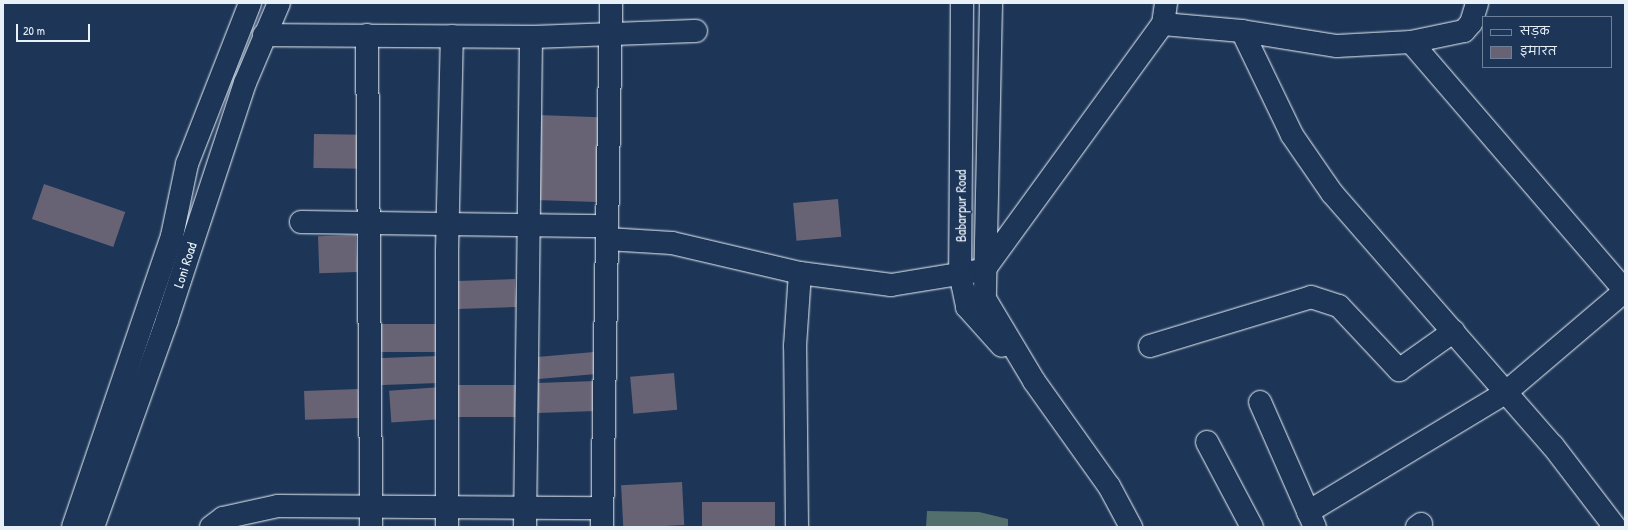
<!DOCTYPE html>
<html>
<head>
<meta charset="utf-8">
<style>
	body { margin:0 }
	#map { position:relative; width:1628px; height:530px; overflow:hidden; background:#1d3557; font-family:"Patrick Hand","Playpen Sans Deva",sans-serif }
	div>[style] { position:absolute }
	.green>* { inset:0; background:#526f6e }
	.building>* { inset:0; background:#676374; transform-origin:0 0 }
	.roads { filter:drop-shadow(0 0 1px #e8f1f8) drop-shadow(0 0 1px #e8f1f8) }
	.minor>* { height:22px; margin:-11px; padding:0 11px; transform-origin:11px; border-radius:11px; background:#1d3557 }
	.tertiary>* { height:22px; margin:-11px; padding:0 11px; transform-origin:11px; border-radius:11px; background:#1d3557 }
	.trunk>* { height:22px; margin:-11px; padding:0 11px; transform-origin:11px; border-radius:11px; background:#1d3557 }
	span { translate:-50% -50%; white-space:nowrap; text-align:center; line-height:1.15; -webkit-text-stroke:3px #1d3557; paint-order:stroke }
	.street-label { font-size:14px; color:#e8f1f8 }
	.frame { position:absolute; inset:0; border:4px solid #e8f1f8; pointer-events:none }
	.legend { position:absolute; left:1482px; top:16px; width:130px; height:52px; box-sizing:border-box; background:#1d3557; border:1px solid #6e8097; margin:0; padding:5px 7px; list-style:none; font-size:12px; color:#e8f1f8 }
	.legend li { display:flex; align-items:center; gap:8px; height:20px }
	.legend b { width:20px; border:1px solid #6e8097 }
	.scale { position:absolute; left:16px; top:24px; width:74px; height:18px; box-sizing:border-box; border:2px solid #e8f1f8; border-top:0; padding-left:5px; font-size:12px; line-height:14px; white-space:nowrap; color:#e8f1f8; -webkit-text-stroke:3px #1d3557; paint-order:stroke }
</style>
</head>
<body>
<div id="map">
	<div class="green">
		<i style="clip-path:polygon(927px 511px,979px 512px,1008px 519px,1008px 527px,926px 527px)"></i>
	</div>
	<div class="building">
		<i style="left:538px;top:115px;width:69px;height:85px;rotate:2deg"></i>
		<i style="left:314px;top:134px;width:50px;height:34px;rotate:1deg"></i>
		<i style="left:44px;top:184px;width:86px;height:37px;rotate:19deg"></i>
		<i style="left:838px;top:199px;width:38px;height:45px;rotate:85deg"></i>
		<i style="left:356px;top:235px;width:37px;height:38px;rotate:88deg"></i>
		<i style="left:515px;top:279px;width:28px;height:65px;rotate:88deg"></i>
		<i style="left:374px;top:324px;width:64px;height:28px"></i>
		<i style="left:594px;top:352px;width:22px;height:60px;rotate:85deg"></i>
		<i style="left:438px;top:356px;width:27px;height:63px;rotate:88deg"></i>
		<i style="left:674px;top:373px;width:37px;height:44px;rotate:85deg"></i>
		<i style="left:596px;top:381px;width:30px;height:67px;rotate:88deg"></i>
		<i style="left:452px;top:385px;width:68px;height:32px"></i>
		<i style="left:441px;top:387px;width:32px;height:52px;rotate:86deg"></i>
		<i style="left:358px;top:389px;width:29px;height:54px;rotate:88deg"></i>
		<i style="left:682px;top:482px;width:43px;height:61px;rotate:87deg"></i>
		<i style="left:775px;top:502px;width:25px;height:73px;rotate:90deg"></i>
	</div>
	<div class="roads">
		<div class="minor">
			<i style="left:1166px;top:3px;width:21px;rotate:98deg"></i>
			<i style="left:1163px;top:24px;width:79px;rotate:5.1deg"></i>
			<i style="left:1242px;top:31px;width:115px;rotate:64.3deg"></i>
			<i style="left:1292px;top:135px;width:70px;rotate:55.4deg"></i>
			<i style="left:1332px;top:193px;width:336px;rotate:48.9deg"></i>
			<i style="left:1553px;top:446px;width:102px;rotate:52.6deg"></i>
			<i style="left:1242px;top:31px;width:96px;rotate:9deg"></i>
			<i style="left:1337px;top:46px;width:74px;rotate:-3.1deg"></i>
			<i style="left:1411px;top:42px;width:54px;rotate:-11.7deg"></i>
			<i style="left:1464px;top:31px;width:11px;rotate:-49deg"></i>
			<i style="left:1471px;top:23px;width:21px;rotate:-73deg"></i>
			<i style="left:264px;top:35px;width:267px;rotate:0.4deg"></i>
			<i style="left:531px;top:37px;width:490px;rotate:90.7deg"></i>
			<i style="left:367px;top:35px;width:492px;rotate:89.5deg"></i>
			<i style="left:531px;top:37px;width:165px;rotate:-2.1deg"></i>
			<i style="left:1411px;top:42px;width:328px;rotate:49.3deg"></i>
			<i style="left:301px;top:222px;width:305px;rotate:0.8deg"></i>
			<i style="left:607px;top:239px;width:65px;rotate:3.5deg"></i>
			<i style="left:672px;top:243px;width:131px;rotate:13.2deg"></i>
			<i style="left:800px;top:273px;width:92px;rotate:7.5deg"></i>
			<i style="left:891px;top:285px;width:94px;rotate:-9.2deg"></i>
			<i style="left:984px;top:270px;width:304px;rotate:-54deg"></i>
			<i style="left:1150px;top:346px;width:168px;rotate:-16.9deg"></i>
			<i style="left:1311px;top:297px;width:29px;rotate:18deg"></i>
			<i style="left:1339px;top:306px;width:88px;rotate:46.8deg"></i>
			<i style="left:1399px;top:370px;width:67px;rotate:-35.3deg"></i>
			<i style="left:1260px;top:402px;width:137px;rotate:66.3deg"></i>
			<i style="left:1207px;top:442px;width:96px;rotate:62.1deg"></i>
			<i style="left:1308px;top:512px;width:230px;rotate:-31.1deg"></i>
			<i style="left:1505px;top:393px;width:157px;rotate:-40.4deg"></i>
			<i style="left:211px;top:527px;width:15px;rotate:-37deg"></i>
			<i style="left:223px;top:518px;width:56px;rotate:-12.3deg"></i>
			<i style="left:278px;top:506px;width:324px;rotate:0.4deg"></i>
			<i style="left:447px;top:527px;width:276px;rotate:-90deg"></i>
			<i style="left:447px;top:251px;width:215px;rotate:-88.7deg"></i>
			<i style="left:602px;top:527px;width:524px;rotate:-89.02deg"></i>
			<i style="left:797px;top:527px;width:181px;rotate:-90.6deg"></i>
			<i style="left:795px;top:346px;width:73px;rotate:-86.1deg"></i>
			<i style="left:1417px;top:527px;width:5px;rotate:-37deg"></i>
		</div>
		<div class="tertiary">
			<i style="left:962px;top:3px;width:270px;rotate:90.4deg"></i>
			<i style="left:960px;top:273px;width:35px;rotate:78deg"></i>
			<i style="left:967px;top:307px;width:52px;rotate:48.1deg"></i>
			<i style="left:991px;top:3px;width:296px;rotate:91.2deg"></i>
			<i style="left:985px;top:299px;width:96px;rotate:59.1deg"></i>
			<i style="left:1034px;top:381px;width:129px;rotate:54.5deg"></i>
			<i style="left:1109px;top:486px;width:47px;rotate:61.8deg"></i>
		</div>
		<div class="trunk">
			<i style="left:73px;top:527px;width:307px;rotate:-71.2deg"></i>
			<i style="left:172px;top:236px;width:74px;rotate:-78.2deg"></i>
			<i style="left:187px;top:164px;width:173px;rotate:-68.6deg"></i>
			<i style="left:93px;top:527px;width:220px;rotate:-70.3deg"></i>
			<i style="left:167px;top:320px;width:250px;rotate:-71.8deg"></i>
			<i style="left:245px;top:83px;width:87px;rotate:-67deg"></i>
		</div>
	</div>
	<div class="street-label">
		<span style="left:961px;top:206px;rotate:-90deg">Babarpur Road</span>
		<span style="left:185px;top:265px;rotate:-72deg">Loni Road</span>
	</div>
	<div class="frame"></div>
	<ul class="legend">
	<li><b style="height:5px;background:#1d3557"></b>सड़क</li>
	<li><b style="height:11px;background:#676374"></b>इमारत</li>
	</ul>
	<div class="scale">20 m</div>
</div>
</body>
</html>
